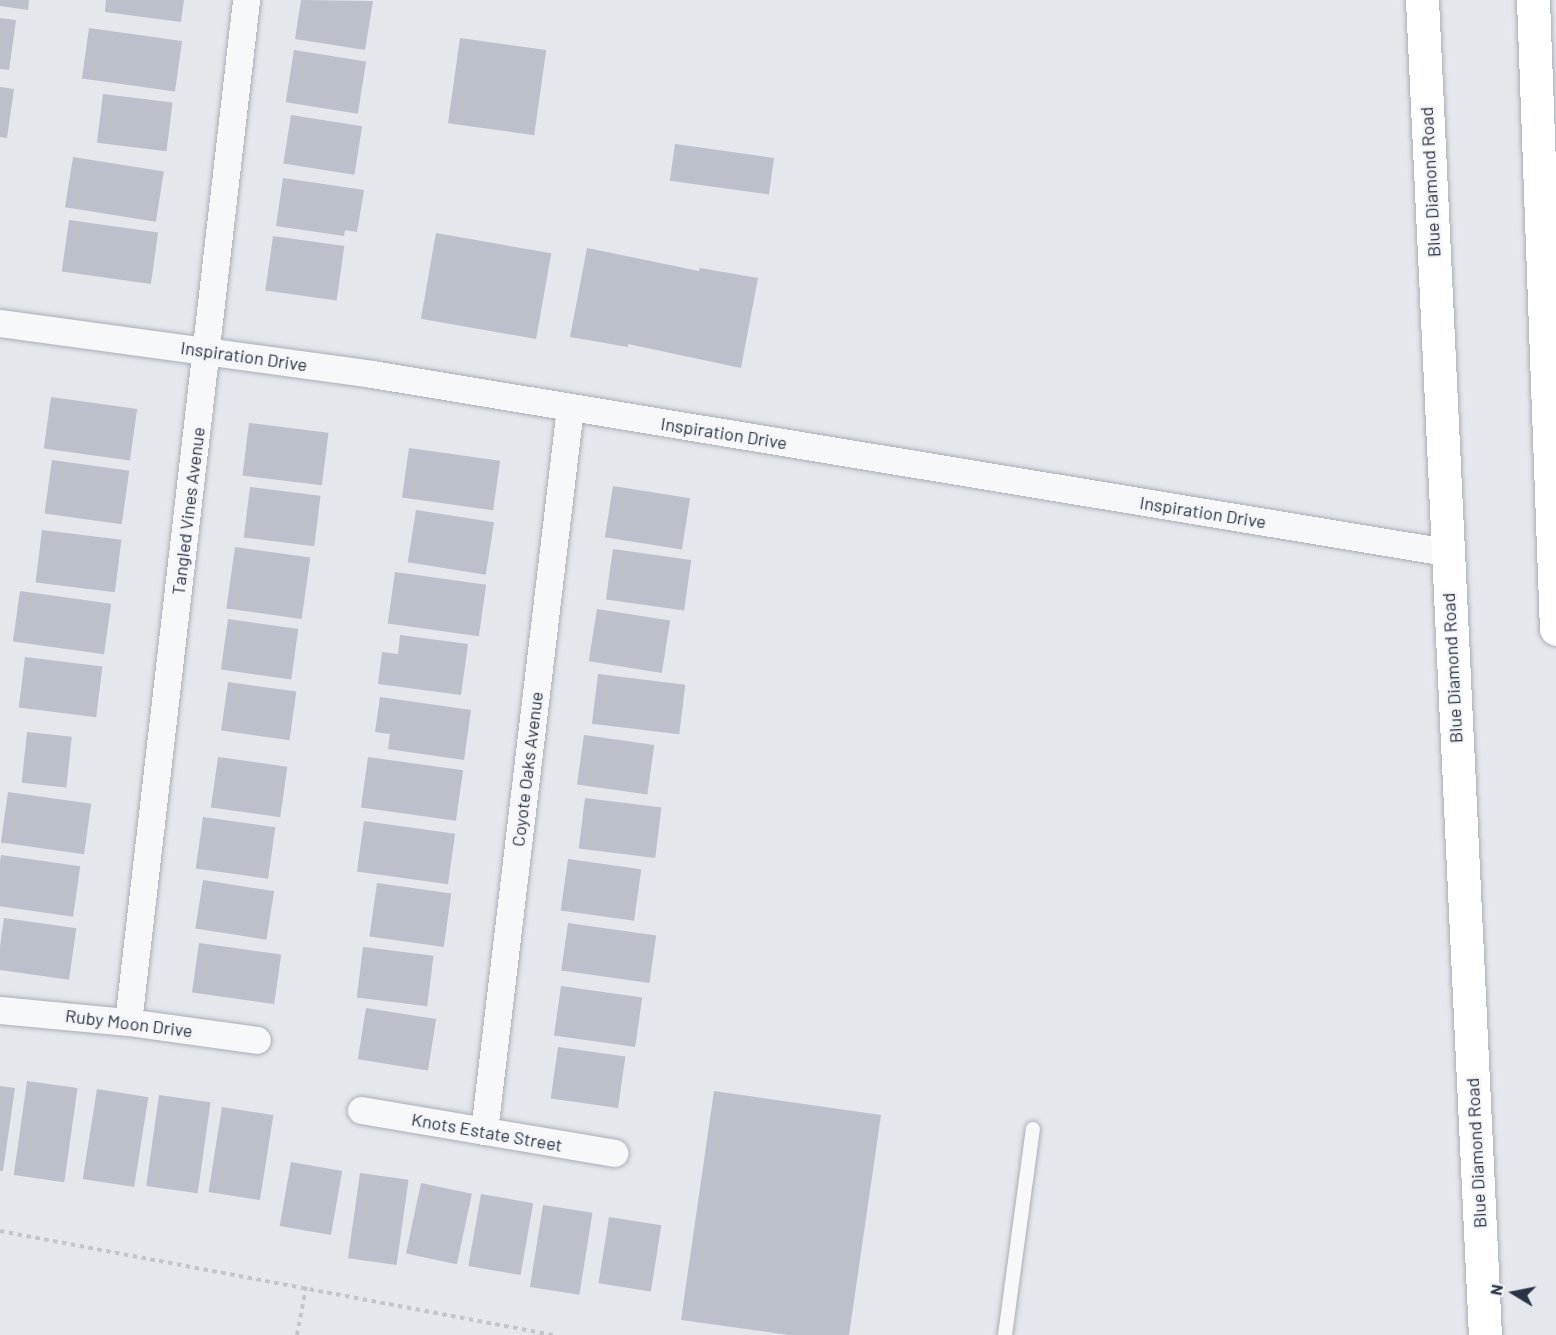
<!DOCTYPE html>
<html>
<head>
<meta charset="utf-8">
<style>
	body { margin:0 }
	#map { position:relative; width:1556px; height:1335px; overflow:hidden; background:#e4e7ec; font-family:Barlow,sans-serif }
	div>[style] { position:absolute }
	.building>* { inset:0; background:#bbc0ca; transform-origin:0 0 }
	.path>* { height:4px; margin-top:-2px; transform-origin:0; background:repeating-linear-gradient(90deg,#c2c5cb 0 4.5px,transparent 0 9px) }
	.roads { filter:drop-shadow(0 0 2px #a9aeb7) drop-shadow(0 0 2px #a9aeb7) }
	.lane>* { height:14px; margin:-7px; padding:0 7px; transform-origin:7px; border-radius:7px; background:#f7f8fa }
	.street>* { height:27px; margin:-13.5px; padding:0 13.5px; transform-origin:13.5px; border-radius:13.5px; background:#f7f8fa }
	.highway>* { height:33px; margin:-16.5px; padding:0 16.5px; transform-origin:16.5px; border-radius:16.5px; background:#fff }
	span { translate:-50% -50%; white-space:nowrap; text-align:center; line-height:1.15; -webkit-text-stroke:5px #f4f6f9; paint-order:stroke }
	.street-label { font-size:18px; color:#2b3445 }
	.north { position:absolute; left:1484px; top:1263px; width:60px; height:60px; -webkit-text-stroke:4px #f4f6f9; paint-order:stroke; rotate:280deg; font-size:16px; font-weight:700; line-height:24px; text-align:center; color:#2b3445 }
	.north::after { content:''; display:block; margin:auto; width:21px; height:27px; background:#2b3445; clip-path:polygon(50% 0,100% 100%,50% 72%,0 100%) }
</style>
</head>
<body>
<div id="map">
	<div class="building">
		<i style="clip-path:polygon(0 0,29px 0,28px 10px,0 6px)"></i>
		<i style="clip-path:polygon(106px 0,184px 0,181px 22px,105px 12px)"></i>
		<i style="clip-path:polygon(301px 0,373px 1px,365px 50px,295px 39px)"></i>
		<i style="clip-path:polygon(0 18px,16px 20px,9px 70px,0 69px)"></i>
		<i style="left:89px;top:28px;width:94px;height:51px;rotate:8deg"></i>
		<i style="left:460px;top:38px;width:87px;height:86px;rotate:8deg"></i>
		<i style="left:294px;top:50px;width:73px;height:53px;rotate:9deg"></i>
		<i style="clip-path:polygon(0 87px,14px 89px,7px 138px,0 137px)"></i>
		<i style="left:103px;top:94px;width:70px;height:49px;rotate:7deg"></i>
		<i style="left:291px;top:115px;width:72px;height:49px;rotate:9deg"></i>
		<i style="left:675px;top:144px;width:100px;height:37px;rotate:8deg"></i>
		<i style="left:73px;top:157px;width:92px;height:51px;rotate:9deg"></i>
		<i style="clip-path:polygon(283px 178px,364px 190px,357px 232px,345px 230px,344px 236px,276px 226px)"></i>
		<i style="left:69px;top:220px;width:90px;height:52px;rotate:8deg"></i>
		<i style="left:436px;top:233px;width:117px;height:87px;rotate:10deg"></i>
		<i style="left:273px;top:236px;width:72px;height:55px;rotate:8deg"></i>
		<i style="clip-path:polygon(587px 248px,699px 271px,700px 268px,758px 278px,741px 368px,628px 344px,628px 347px,570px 337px)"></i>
		<i style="left:51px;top:397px;width:87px;height:52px;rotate:8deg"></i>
		<i style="left:249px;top:423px;width:80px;height:53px;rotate:7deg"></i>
		<i style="left:409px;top:448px;width:92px;height:50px;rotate:8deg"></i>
		<i style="left:52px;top:460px;width:78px;height:54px;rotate:8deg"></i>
		<i style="left:613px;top:486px;width:78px;height:52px;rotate:9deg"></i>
		<i style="left:250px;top:487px;width:71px;height:51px;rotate:7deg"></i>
		<i style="left:416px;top:510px;width:79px;height:53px;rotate:9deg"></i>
		<i style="left:42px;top:530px;width:80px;height:53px;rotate:7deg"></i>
		<i style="left:235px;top:547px;width:76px;height:62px;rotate:8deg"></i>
		<i style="left:613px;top:549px;width:79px;height:51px;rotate:8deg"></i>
		<i style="left:395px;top:572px;width:92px;height:52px;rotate:8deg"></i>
		<i style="left:20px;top:591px;width:92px;height:51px;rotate:8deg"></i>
		<i style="left:597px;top:609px;width:74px;height:53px;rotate:9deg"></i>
		<i style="left:228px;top:619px;width:71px;height:51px;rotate:8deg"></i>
		<i style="clip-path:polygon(400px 635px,468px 644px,461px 695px,378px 684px,382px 652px,398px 654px)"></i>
		<i style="left:25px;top:657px;width:78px;height:51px;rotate:7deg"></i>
		<i style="left:598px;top:674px;width:88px;height:50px;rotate:7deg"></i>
		<i style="left:228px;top:682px;width:69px;height:49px;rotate:8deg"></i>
		<i style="clip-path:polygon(380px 697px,471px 710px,464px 760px,388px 749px,390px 734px,375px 732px)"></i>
		<i style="left:27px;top:732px;width:45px;height:51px;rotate:6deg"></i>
		<i style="left:584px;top:735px;width:71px;height:50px;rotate:8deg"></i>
		<i style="left:218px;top:757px;width:70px;height:51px;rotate:8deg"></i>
		<i style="left:368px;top:757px;width:96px;height:51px;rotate:8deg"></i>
		<i style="left:8px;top:792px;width:84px;height:51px;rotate:8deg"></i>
		<i style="left:585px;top:798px;width:77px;height:51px;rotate:7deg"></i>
		<i style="left:203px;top:817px;width:73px;height:52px;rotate:8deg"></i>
		<i style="left:364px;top:821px;width:92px;height:51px;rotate:8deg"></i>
		<i style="left:1px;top:855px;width:80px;height:51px;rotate:8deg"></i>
		<i style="left:568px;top:859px;width:74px;height:52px;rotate:8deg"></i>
		<i style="left:203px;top:880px;width:72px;height:49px;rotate:9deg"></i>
		<i style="left:377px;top:883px;width:75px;height:54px;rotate:8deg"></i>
		<i style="left:4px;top:918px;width:73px;height:52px;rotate:8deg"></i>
		<i style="left:568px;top:923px;width:89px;height:48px;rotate:8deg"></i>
		<i style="left:199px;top:943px;width:83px;height:50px;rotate:8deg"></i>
		<i style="left:363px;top:947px;width:71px;height:51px;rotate:7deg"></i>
		<i style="left:561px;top:986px;width:82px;height:50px;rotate:8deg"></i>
		<i style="left:366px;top:1008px;width:71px;height:52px;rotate:9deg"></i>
		<i style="left:558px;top:1047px;width:68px;height:52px;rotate:8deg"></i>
		<i style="left:27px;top:1081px;width:51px;height:95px;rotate:8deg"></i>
		<i style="clip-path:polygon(0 1086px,15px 1088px,3px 1171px,0 1171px)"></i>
		<i style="left:97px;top:1089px;width:52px;height:91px;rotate:9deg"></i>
		<i style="clip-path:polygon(714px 1091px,881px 1115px,849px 1335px,789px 1335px,681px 1320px)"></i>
		<i style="left:159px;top:1095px;width:52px;height:92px;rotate:8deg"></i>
		<i style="left:222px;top:1107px;width:52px;height:86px;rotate:9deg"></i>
		<i style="left:291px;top:1162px;width:52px;height:65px;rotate:10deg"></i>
		<i style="left:360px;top:1173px;width:49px;height:86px;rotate:8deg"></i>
		<i style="left:421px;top:1183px;width:52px;height:72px;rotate:12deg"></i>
		<i style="left:481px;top:1194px;width:53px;height:73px;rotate:10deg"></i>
		<i style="left:543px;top:1205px;width:50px;height:83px;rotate:9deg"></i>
		<i style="left:609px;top:1217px;width:53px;height:67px;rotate:9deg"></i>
	</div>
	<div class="path">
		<i style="left:0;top:1231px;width:563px;rotate:10.65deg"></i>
		<i style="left:297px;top:1335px;width:49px;rotate:-79.4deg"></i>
	</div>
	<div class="roads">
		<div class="lane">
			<i style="left:1005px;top:1335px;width:208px;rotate:-82.3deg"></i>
		</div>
		<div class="street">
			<i style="left:0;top:323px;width:375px;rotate:7.8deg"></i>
			<i style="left:372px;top:374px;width:1089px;rotate:9.41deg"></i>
			<i style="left:0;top:1010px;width:129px;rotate:5.4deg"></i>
			<i style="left:128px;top:1022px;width:130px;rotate:7.9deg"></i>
			<i style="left:128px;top:1022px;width:1029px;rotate:-83.41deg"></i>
			<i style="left:361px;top:1110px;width:257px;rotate:9.6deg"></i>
			<i style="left:484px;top:1131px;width:728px;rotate:-83.22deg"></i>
		</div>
		<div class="highway">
			<i style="left:1422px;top:0;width:1336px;rotate:87.3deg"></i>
			<i style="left:1533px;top:0;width:629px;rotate:87.91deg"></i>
		</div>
	</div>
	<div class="street-label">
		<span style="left:1430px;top:182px;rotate:-93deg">Blue Diamond Road</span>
		<span style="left:244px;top:356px;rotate:8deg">Inspiration Drive</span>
		<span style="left:724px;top:433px;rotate:9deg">Inspiration Drive</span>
		<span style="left:188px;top:511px;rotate:-83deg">Tangled Vines Avenue</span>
		<span style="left:1203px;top:512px;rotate:9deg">Inspiration Drive</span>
		<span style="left:1452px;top:668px;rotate:-93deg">Blue Diamond Road</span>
		<span style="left:527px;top:769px;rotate:-83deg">Coyote Oaks Avenue</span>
		<span style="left:129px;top:1023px;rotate:7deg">Ruby Moon Drive</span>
		<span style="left:487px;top:1132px;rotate:10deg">Knots Estate Street</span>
		<span style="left:1476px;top:1153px;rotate:-93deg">Blue Diamond Road</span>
	</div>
	<div class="north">N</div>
</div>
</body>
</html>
